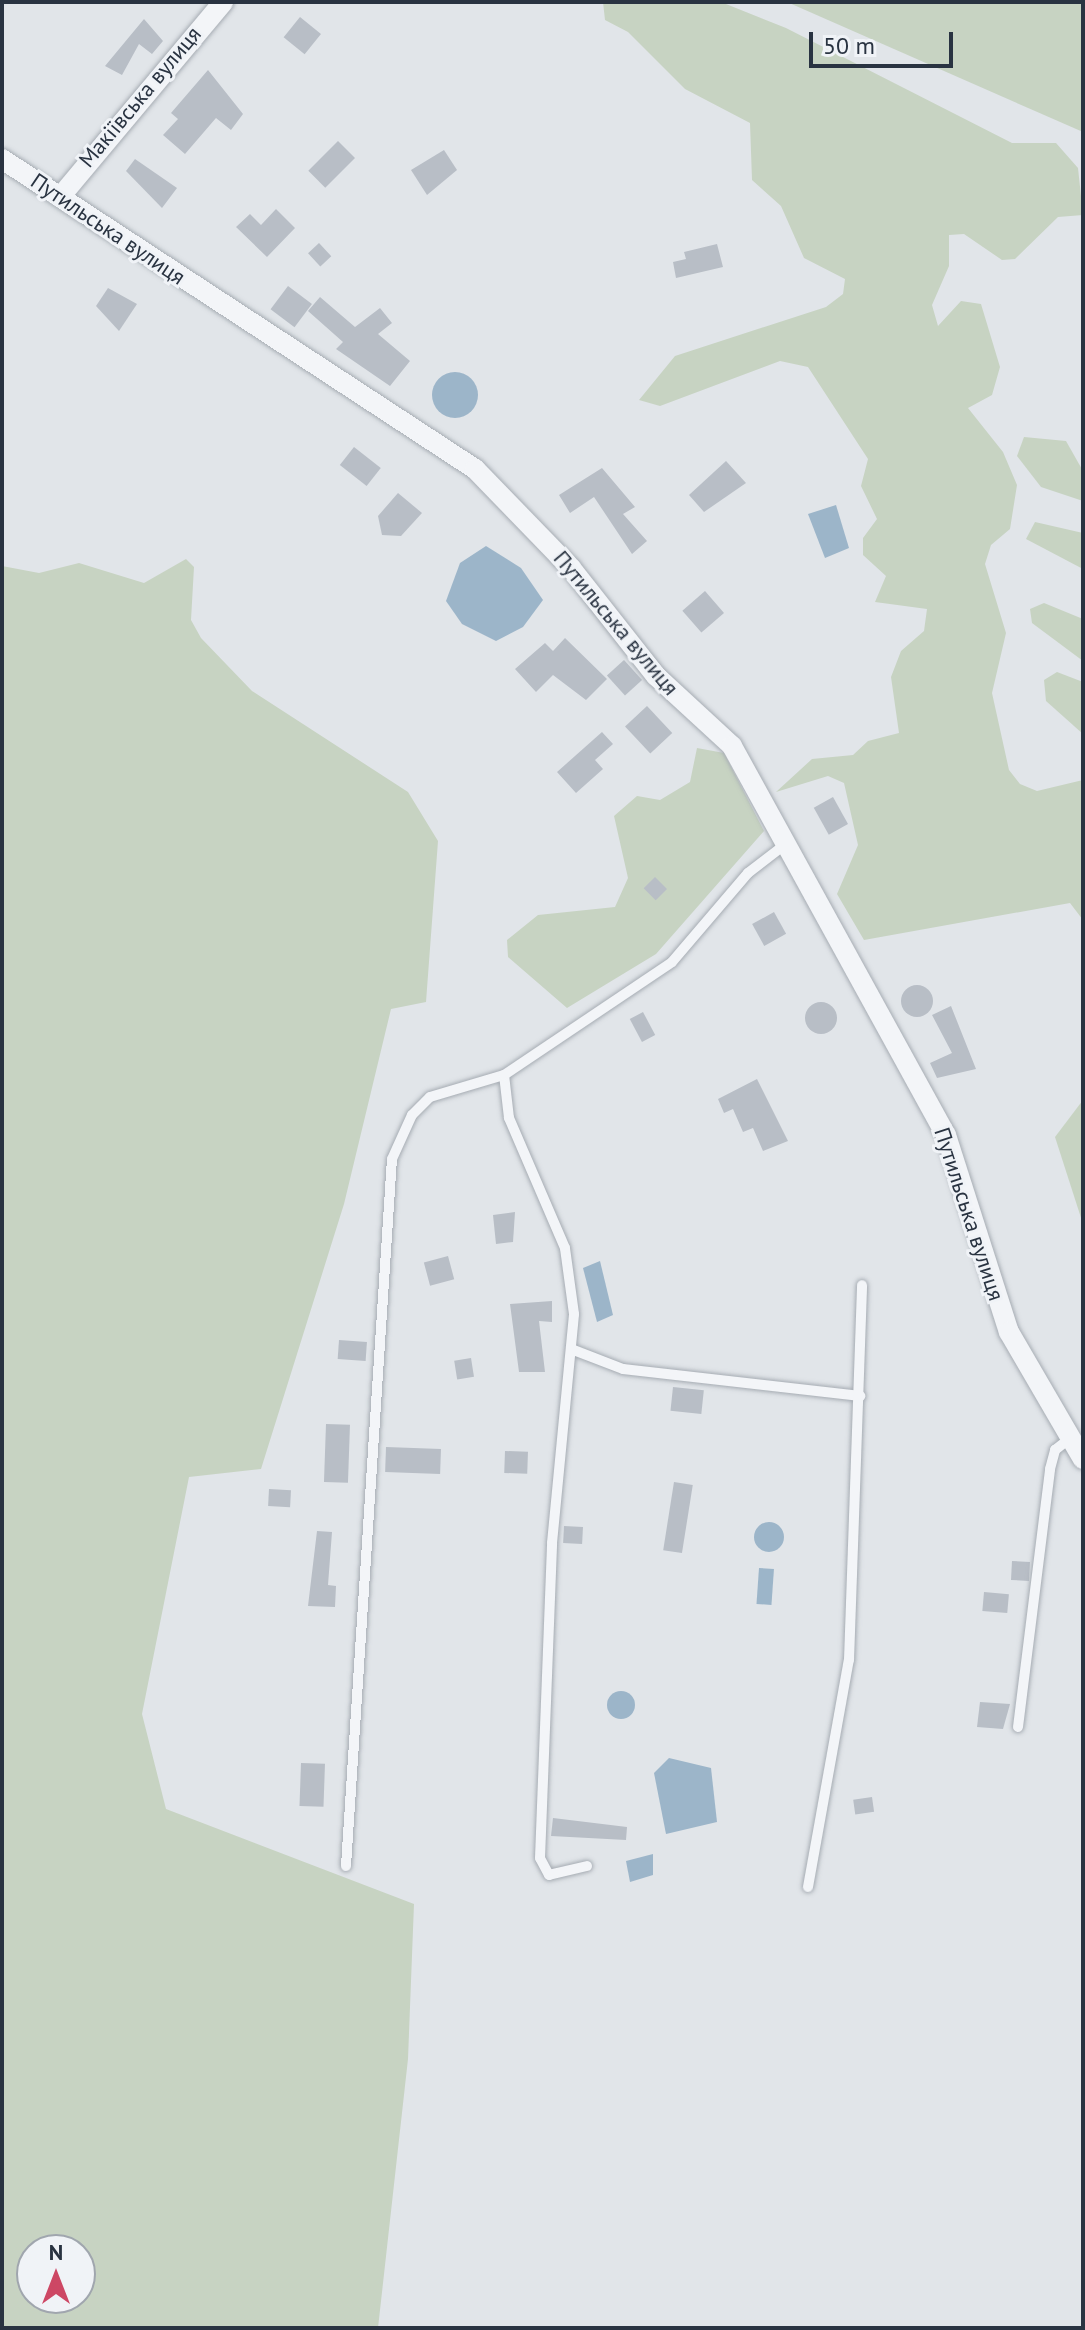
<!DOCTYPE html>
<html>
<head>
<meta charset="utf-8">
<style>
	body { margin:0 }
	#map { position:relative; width:1085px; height:2330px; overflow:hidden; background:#e1e5e9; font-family:"PT Sans",sans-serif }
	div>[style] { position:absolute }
	.green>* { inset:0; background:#c7d3c2 }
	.water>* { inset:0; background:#9cb5c9; transform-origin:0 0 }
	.round { border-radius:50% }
	.building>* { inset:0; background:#b8bec6; transform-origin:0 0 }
	.roads { filter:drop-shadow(0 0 2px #a6acb3) drop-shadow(0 0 2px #a6acb3) }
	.service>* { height:10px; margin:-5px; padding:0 5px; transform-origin:5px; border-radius:5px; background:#f3f5f8 }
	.minor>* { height:20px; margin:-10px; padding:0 10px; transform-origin:10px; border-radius:10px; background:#f3f5f8 }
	span { translate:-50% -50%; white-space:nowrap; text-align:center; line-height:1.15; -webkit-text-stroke:6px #f0f3f7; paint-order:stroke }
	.street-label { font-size:22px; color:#293341 }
	.frame { position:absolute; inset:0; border:4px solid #293341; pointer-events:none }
	.north { position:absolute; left:16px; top:2234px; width:80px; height:80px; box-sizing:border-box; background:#f0f3f7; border:2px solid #a0a6ae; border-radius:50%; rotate:0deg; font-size:22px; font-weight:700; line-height:32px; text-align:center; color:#293341 }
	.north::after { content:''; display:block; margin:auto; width:28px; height:36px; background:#cd4764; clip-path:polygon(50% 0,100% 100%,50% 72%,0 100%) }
	.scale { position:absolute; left:809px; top:32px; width:144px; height:36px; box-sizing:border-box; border:4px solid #293341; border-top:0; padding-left:10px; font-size:24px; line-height:28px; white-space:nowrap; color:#293341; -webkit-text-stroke:6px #f0f3f7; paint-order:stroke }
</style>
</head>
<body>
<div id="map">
	<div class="green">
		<i style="clip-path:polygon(603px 2px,721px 2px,786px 28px,1012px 143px,1056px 143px,1078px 168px,1083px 215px,1058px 217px,1015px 259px,1002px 260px,964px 234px,949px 235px,949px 266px,932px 305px,938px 326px,961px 301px,981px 304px,1000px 367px,992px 395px,968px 408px,1003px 452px,1017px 485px,1010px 529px,991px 545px,985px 564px,1006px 633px,992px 693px,1009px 770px,1020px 784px,1037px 791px,1083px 780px,1083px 920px,1070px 903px,864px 940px,837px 894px,858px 845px,844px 783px,828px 776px,776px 792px,812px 759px,853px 755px,868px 741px,899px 733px,891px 677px,901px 651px,924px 631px,927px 609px,875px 602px,886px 576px,863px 555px,863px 538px,877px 519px,861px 486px,868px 459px,808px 367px,780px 361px,660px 406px,639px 400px,675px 356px,826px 307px,843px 294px,845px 279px,804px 258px,781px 206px,752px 180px,750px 123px,685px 89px,628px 32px,605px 20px)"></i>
		<i style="clip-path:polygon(787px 2px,1083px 2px,1083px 132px,1035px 111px)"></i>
		<i style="clip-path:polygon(1024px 437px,1066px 441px,1083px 471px,1083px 501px,1041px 487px,1017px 456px)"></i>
		<i style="clip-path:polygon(1035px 522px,1083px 533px,1083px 569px,1026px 539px)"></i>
		<i style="clip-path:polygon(evenodd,186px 559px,194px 567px,191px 620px,201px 638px,252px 691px,408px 792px,438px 841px,426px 1002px,391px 1009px,344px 1204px,261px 1469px,189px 1477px,142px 1714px,166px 1809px,414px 1904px,408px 2059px,378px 2328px,2px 2328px,2px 566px,39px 573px,79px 563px,144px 583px,186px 559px,80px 2250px,80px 2298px,32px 2298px,32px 2250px,80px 2250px)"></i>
		<i style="clip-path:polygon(1044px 603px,1083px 619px,1083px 661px,1032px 623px,1030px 609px)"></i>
		<i style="clip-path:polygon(1057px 672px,1083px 682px,1083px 734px,1046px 701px,1044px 680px)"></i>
		<i style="clip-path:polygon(697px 748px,724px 753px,764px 831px,656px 954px,567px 1008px,508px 957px,507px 940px,538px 915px,615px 907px,628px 878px,614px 816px,637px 796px,660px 800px,690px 782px)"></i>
		<i style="clip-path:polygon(1083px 1100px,1083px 1224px,1055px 1137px)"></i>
	</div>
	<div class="water">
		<i class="round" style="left:432px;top:372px;width:46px;height:46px"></i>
		<i style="clip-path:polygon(836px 505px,849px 548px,825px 558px,808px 514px)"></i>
		<i style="clip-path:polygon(486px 546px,521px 568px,543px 600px,523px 627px,496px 641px,462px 624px,446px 601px,460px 563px)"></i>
		<i style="clip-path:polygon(600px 1261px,613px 1315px,597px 1322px,583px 1268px)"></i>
		<i class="round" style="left:754px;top:1522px;width:30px;height:30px"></i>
		<i style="left:759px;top:1568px;width:15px;height:36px;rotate:4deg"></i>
		<i class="round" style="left:607px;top:1691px;width:28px;height:28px"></i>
		<i style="clip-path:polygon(669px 1758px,711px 1768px,717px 1822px,666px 1834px,654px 1773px)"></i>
		<i style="clip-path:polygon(653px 1854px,653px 1875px,630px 1882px,626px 1861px)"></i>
	</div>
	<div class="building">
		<i style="left:300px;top:17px;width:27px;height:26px;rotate:39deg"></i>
		<i style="clip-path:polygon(144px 19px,163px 41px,152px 54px,139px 44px,122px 75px,105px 66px)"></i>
		<i style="clip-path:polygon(208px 70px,243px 114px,231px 130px,216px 118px,185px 154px,163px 135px,178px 119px,171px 113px)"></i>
		<i style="left:338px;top:141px;width:24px;height:42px;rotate:45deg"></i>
		<i style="clip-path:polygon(444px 150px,457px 170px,427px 195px,411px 170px)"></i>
		<i style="clip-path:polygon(135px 159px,177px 188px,162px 208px,126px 171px)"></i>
		<i style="clip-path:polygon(276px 209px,295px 228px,267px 257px,236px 227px,250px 214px,261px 225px)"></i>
		<i style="left:319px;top:243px;width:18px;height:15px;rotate:47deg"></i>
		<i style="clip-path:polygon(717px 244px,723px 267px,676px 278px,673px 262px,686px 259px,684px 252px)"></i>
		<i style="left:288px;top:286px;width:30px;height:29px;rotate:37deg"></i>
		<i style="clip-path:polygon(108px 288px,137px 304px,119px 331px,96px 306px)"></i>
		<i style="clip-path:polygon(320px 297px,355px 327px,380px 308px,392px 323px,378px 334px,410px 361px,390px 386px,336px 349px,343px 342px,308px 311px)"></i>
		<i style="left:354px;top:447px;width:34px;height:23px;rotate:38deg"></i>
		<i style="clip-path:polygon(726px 461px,746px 483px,704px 512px,689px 495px)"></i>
		<i style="clip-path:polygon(602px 468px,635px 507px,623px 514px,647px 541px,632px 554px,594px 497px,570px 513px,559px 495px)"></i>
		<i style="clip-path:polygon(398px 493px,422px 513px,401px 536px,382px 535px,378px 516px)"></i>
		<i style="left:705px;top:591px;width:29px;height:30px;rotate:49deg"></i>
		<i style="clip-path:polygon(565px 638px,607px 679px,586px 700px,553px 675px,536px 692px,515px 669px,545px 643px,553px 651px)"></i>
		<i style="left:624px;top:660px;width:27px;height:23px;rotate:48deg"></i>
		<i style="left:647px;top:706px;width:37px;height:30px;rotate:47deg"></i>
		<i style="clip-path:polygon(602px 732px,613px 744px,595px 760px,603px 769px,576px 793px,557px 772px)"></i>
		<i style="left:833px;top:797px;width:31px;height:22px;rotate:61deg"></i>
		<i style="left:655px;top:877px;width:17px;height:16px;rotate:45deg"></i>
		<i style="left:774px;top:912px;width:25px;height:25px;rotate:61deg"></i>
		<i class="round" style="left:901px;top:985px;width:32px;height:32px"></i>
		<i class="round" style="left:805px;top:1002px;width:32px;height:32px"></i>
		<i style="clip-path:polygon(951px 1006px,976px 1069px,937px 1078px,930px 1063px,952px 1053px,932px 1015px)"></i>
		<i style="left:643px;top:1012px;width:26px;height:15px;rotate:62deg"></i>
		<i style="clip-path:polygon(757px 1079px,788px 1141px,763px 1151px,753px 1128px,743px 1132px,733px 1109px,724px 1113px,718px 1099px)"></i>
		<i style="clip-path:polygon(515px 1212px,513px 1242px,496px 1244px,493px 1215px)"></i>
		<i style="left:448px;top:1256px;width:24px;height:25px;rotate:75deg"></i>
		<i style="clip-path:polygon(552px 1301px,552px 1322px,539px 1321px,545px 1372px,519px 1372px,510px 1304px)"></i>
		<i style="left:339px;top:1340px;width:28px;height:19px;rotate:4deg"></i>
		<i style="left:471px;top:1358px;width:19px;height:17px;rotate:81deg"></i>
		<i style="left:673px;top:1387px;width:31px;height:24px;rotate:6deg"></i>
		<i style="left:326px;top:1424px;width:24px;height:58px;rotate:2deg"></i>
		<i style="left:386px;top:1447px;width:55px;height:25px;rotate:2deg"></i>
		<i style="left:505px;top:1451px;width:23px;height:22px;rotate:2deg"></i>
		<i style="left:674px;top:1482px;width:19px;height:69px;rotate:9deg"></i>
		<i style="left:269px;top:1489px;width:22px;height:17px;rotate:3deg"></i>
		<i style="left:564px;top:1526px;width:19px;height:17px;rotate:3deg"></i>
		<i style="clip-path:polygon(317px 1531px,332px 1532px,328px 1585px,336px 1586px,335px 1607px,308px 1606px)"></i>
		<i style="left:1012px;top:1561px;width:18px;height:19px;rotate:3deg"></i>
		<i style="left:984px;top:1592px;width:25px;height:19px;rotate:5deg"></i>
		<i style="clip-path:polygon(980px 1702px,1010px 1704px,1003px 1729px,977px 1727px)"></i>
		<i style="left:301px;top:1763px;width:24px;height:43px;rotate:2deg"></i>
		<i style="left:872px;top:1797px;width:15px;height:19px;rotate:82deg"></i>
		<i style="clip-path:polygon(553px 1818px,627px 1827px,626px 1840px,551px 1836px)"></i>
	</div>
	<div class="roads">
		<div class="service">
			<i style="left:571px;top:1349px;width:56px;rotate:21deg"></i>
			<i style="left:623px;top:1369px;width:239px;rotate:6.5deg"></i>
			<i style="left:1018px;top:1727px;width:260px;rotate:-82.9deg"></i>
			<i style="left:1050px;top:1469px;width:20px;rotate:-75deg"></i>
			<i style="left:1055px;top:1450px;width:18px;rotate:-38deg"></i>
			<i style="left:346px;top:1866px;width:708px;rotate:-86.28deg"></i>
			<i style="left:392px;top:1159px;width:48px;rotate:-65.6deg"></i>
			<i style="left:412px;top:1115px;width:25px;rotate:-45deg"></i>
			<i style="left:430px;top:1097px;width:77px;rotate:-16.6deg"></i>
			<i style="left:587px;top:1866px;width:39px;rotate:167deg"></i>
			<i style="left:549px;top:1875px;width:19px;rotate:-118deg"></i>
			<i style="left:540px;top:1858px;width:315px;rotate:-87.8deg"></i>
			<i style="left:552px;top:1543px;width:230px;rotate:-84.5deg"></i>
			<i style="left:574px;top:1314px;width:67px;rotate:-97.8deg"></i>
			<i style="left:565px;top:1248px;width:142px;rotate:-113.3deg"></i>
			<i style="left:509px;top:1118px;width:43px;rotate:-96.6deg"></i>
			<i style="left:504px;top:1075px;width:202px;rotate:-33.9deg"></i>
			<i style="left:672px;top:962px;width:117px;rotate:-49.5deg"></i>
			<i style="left:748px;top:873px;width:49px;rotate:-37.6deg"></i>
			<i style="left:808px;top:1887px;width:231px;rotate:-79.8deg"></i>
			<i style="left:849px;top:1660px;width:375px;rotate:-88deg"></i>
		</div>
		<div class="minor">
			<i style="left:2px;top:159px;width:566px;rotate:33.24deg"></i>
			<i style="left:475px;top:469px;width:138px;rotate:45.9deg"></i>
			<i style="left:571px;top:568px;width:137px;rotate:51.8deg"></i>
			<i style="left:656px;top:676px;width:103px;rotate:42.6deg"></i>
			<i style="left:732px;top:746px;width:444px;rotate:61.2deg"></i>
			<i style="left:946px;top:1135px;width:207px;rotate:72.3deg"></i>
			<i style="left:1009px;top:1332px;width:147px;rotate:59.8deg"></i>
			<i style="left:61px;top:196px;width:253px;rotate:-50.1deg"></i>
		</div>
	</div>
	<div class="street-label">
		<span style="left:140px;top:97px;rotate:-50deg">Макіївська вулиця</span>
		<span style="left:108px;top:229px;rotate:34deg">Путильська вулиця</span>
		<span style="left:616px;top:623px;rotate:50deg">Путильська вулиця</span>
		<span style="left:969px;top:1214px;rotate:72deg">Путильська вулиця</span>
	</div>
	<div class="frame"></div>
	<div class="north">N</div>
	<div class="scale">50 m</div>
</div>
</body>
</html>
